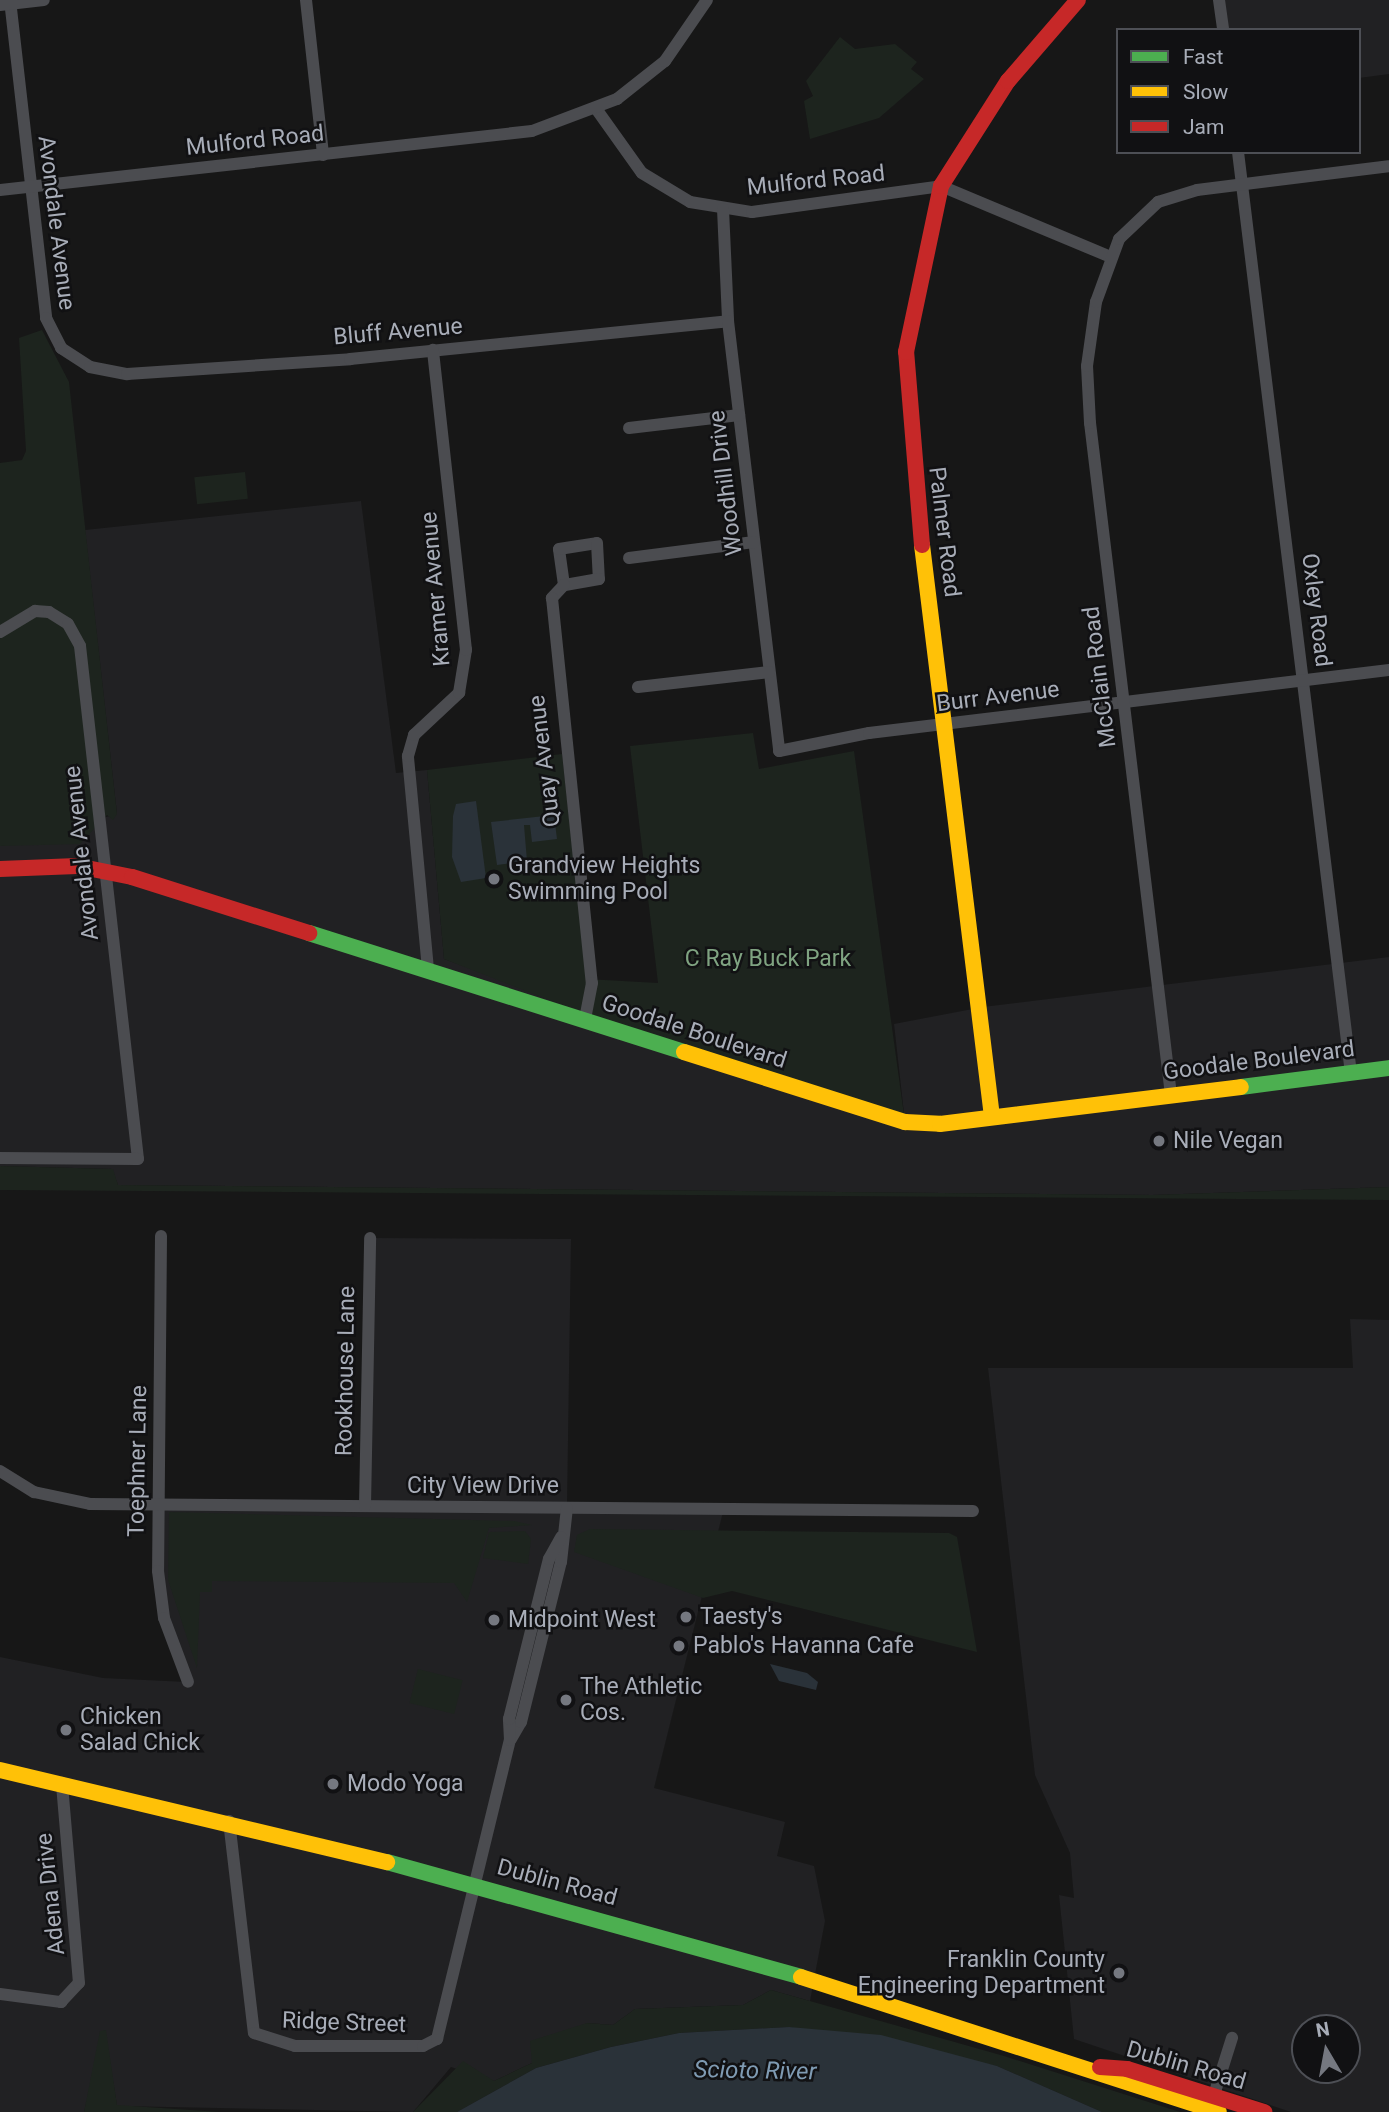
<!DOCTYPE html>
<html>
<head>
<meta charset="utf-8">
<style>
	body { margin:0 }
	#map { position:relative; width:1389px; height:2112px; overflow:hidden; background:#171717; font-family:Roboto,sans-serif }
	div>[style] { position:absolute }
	.built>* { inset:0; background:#212123 }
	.green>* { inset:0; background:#1d241e; transform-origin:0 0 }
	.water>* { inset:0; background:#2a3239 }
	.street>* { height:12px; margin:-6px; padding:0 6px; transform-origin:6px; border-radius:6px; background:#4b4c50 }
	.fast>* { height:16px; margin:-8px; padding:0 8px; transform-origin:8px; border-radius:8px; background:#4caf50 }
	.slow>* { height:16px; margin:-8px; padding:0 8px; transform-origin:8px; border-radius:8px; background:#ffc107 }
	.jam>* { height:16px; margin:-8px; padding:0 8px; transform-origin:8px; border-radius:8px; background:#c62828 }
	.dots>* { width:19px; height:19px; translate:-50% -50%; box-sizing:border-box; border:4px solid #111113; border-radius:50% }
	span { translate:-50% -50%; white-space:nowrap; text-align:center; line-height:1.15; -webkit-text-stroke:5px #111113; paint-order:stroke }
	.street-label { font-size:23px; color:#a8adb8 }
	.poi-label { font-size:23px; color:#a8adb8 }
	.left { translate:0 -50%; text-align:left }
	.right { translate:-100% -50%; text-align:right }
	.park-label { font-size:23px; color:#7fa381 }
	.water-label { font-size:24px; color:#7f9bb3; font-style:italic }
	.legend { position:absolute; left:1116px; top:28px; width:245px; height:126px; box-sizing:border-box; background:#111113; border:2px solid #4d4f55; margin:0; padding:9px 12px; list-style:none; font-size:21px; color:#a8adb8 }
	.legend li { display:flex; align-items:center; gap:14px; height:35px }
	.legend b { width:35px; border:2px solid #4d4f55 }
	.north { position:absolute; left:1291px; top:2014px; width:70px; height:70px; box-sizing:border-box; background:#111113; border:2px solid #4d4f55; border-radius:50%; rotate:350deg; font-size:19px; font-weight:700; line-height:28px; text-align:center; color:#a8adb8 }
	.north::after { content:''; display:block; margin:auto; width:24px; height:32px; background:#757880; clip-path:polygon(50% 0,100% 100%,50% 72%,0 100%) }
</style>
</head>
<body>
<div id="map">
	<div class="built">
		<i style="clip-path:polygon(1219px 0,1389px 0,1389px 74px,1359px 78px,1359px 30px,1223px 30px)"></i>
		<i style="clip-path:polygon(361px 501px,396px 773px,427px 770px,444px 959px,905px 1122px,894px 1024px,983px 1007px,1389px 957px,1389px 1187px,1152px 1195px,118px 1185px,112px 1169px,0 1166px,0 846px,117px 814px,85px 530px)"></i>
		<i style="clip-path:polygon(370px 1238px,571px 1239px,567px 1507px,724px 1508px,654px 1788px,785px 1822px,777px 1856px,814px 1866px,825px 1921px,810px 2001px,771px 1990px,743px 2005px,635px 2009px,613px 2025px,587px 2023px,532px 2063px,494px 2081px,451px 2067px,413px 2112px,117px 2106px,105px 2030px,84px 2112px,0 2112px,0 1657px,103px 1678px,187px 1682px,164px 1618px,159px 1505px,365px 1506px)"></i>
		<i style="clip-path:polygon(evenodd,1350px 1319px,1389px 1320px,1389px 2112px,1291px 2112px,1074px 2039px,1059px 1895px,1074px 1898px,1070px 1853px,1035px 1775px,988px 1368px,1353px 1368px,1350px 1319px,1305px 2028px,1347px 2028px,1347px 2070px,1305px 2070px,1305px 2028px)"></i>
	</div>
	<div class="green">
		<i style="clip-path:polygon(840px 37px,855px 49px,895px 44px,917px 62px,911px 69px,924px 79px,879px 118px,810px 139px,804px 101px,813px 96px,806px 81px)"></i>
		<i style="clip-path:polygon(42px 330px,69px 382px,117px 814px,113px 820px,107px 815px,80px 844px,0 846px,0 463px,22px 460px,26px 451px,19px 338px)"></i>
		<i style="left:245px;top:472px;width:27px;height:51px;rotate:84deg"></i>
		<i style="clip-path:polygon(753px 733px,759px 769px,854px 751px,905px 1122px,678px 1050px,444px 959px,427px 770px,562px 754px,587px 979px,658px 983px,630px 746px)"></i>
		<i style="clip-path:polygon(0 1166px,113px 1169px,118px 1185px,1152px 1195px,1389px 1187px,1389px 1200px,0 1190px)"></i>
		<i style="clip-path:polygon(169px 1512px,514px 1521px,532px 1525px,489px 1528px,467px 1602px,454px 1583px,212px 1581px,212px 1592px,200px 1592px,197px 1668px,168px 1580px)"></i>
		<i style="clip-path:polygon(590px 1529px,949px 1533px,957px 1537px,977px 1652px,732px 1591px,703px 1598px,574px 1552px,577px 1535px)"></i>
		<i style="clip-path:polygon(525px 1531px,531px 1539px,528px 1564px,483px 1558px,489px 1532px)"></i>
		<i style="left:418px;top:1669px;width:46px;height:35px;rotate:14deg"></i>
		<i style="clip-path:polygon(771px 1990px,1004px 2056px,1180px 2112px,1102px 2112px,997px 2066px,789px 2027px,679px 2033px,611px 2047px,536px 2068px,457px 2112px,413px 2112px,463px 2061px,494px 2081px,532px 2063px,530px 2041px,587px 2023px,613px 2025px,635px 2009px,743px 2005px)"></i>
		<i style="clip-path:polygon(106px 2030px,117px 2105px,220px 2112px,84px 2112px,100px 2031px)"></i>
	</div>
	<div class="water">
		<i style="clip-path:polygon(476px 801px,486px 878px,461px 882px,452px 857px,453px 816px,456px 804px)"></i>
		<i style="clip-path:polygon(554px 815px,557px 839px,532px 842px,530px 825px,524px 825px,527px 861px,497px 865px,491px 822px)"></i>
		<i style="clip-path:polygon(770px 1664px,807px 1673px,818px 1682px,816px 1690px,779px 1681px)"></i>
		<i style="clip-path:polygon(789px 2027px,881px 2035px,997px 2066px,1102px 2112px,457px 2112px,536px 2068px,611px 2047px,679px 2033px)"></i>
	</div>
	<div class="street">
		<i style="left:10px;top:0;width:320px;rotate:83.5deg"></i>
		<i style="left:46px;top:318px;width:34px;rotate:63deg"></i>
		<i style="left:61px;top:348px;width:35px;rotate:33deg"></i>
		<i style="left:90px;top:367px;width:38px;rotate:11deg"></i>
		<i style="left:127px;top:374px;width:224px;rotate:-3.8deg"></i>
		<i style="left:350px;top:359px;width:380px;rotate:-5.7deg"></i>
		<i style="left:306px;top:0;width:156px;rotate:83.7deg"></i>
		<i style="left:1219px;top:0;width:30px;rotate:82deg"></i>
		<i style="left:0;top:5px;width:44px;rotate:-6.5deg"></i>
		<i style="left:597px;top:110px;width:77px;rotate:54.5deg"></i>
		<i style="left:642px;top:173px;width:56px;rotate:31.1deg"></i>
		<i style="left:690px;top:202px;width:63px;rotate:9.2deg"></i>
		<i style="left:752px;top:212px;width:191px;rotate:-7.8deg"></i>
		<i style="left:941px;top:186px;width:184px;rotate:22.7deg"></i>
		<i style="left:1238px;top:152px;width:928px;rotate:83.01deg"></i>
		<i style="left:0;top:190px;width:535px;rotate:-6.33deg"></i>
		<i style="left:532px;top:131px;width:91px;rotate:-20.6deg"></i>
		<i style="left:617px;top:99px;width:61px;rotate:-38.4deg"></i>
		<i style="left:665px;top:61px;width:74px;rotate:-55.5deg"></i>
		<i style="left:723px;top:209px;width:112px;rotate:87.4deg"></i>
		<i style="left:728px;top:321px;width:433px;rotate:83.2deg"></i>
		<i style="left:779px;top:751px;width:92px;rotate:-11.3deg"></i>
		<i style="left:869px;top:733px;width:524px;rotate:-6.91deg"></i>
		<i style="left:629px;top:428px;width:111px;rotate:-6.7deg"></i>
		<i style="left:629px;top:558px;width:126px;rotate:-7.3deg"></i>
		<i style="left:564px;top:585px;width:36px;rotate:-98deg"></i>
		<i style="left:559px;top:549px;width:38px;rotate:-9deg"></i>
		<i style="left:597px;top:543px;width:36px;rotate:87deg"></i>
		<i style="left:599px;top:579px;width:36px;rotate:170deg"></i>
		<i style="left:564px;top:585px;width:18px;rotate:133deg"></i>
		<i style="left:552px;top:598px;width:387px;rotate:84.1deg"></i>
		<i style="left:592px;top:983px;width:37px;rotate:101deg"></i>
		<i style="left:0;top:632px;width:41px;rotate:-31deg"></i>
		<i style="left:35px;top:611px;width:14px;rotate:4deg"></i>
		<i style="left:49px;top:612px;width:22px;rotate:32deg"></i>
		<i style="left:68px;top:624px;width:25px;rotate:61deg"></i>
		<i style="left:80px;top:646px;width:516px;rotate:83.55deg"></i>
		<i style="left:138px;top:1159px;width:138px;rotate:-179.6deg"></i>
		<i style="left:638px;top:687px;width:132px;rotate:-6.5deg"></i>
		<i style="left:428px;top:969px;width:214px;rotate:-95.4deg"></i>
		<i style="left:408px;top:756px;width:22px;rotate:-74deg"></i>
		<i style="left:414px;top:735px;width:62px;rotate:-43deg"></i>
		<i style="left:459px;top:693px;width:44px;rotate:-80.8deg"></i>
		<i style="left:466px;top:650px;width:302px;rotate:-96.3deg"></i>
		<i style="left:1171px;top:1095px;width:677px;rotate:-96.87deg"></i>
		<i style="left:1090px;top:423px;width:57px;rotate:-93deg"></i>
		<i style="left:1087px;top:366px;width:65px;rotate:-82deg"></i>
		<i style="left:1096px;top:302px;width:67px;rotate:-69.9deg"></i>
		<i style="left:1119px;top:239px;width:54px;rotate:-43.5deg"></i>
		<i style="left:1158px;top:202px;width:41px;rotate:-17.1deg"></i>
		<i style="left:1197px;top:190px;width:193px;rotate:-7.1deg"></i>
		<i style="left:161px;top:1236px;width:335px;rotate:90.5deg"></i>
		<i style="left:158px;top:1571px;width:47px;rotate:82.7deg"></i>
		<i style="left:164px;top:1618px;width:68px;rotate:69.4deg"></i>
		<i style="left:0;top:1471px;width:40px;rotate:32deg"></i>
		<i style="left:34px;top:1492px;width:57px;rotate:12.1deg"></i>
		<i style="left:90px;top:1504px;width:883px;rotate:0.45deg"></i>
		<i style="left:365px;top:1506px;width:268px;rotate:-88.9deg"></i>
		<i style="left:511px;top:1739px;width:20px;rotate:-60deg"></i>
		<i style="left:521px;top:1722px;width:165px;rotate:-76deg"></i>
		<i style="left:561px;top:1562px;width:54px;rotate:-83.7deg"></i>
		<i style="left:229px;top:1821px;width:213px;rotate:83.3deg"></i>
		<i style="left:254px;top:2033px;width:43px;rotate:17.6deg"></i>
		<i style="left:295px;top:2046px;width:128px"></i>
		<i style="left:423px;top:2046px;width:16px;rotate:-27deg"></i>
		<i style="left:437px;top:2039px;width:308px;rotate:-76.3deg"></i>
		<i style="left:510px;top:1740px;width:21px;rotate:-93deg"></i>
		<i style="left:509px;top:1719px;width:165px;rotate:-76deg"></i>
		<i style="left:549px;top:1559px;width:25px;rotate:-61deg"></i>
		<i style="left:0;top:1994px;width:62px;rotate:7.5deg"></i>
		<i style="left:61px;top:2002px;width:26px;rotate:-47deg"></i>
		<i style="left:79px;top:1983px;width:201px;rotate:-94.9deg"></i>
		<i style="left:1214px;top:2095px;width:60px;rotate:-72.5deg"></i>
	</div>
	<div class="fast">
		<i style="left:309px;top:933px;width:393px;rotate:17.6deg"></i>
		<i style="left:1241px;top:1087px;width:149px;rotate:-7.3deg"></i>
		<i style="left:387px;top:1862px;width:430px;rotate:15.5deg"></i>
	</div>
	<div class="slow">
		<i style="left:922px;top:545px;width:576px;rotate:83.02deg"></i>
		<i style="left:684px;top:1052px;width:232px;rotate:17.6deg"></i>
		<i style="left:905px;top:1122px;width:35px;rotate:3deg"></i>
		<i style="left:940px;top:1124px;width:303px;rotate:-7deg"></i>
		<i style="left:0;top:1770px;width:398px;rotate:13.4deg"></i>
		<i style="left:801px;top:1977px;width:439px;rotate:17.9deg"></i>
	</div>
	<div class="jam">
		<i style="left:922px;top:545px;width:194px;rotate:-94.7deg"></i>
		<i style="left:906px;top:352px;width:170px;rotate:-78.1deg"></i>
		<i style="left:941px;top:186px;width:125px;rotate:-57.5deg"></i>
		<i style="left:1008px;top:81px;width:107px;rotate:-49.2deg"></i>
		<i style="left:0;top:869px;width:77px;rotate:-2.2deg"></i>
		<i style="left:77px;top:866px;width:56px;rotate:11.3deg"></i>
		<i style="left:132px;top:877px;width:186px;rotate:17.6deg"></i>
		<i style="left:1100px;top:2067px;width:27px;rotate:4deg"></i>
		<i style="left:1127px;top:2069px;width:144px;rotate:17.4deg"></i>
	</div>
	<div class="dots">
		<i style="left:494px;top:879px;background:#757880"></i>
		<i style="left:1159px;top:1141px;background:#757880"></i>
		<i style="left:686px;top:1617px;background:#757880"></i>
		<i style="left:494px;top:1620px;background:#757880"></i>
		<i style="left:679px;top:1646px;background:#757880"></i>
		<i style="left:566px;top:1700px;background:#757880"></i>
		<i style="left:66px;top:1730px;background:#757880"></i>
		<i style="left:333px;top:1784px;background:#757880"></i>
		<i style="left:1119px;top:1973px;background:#757880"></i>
	</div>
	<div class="street-label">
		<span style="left:255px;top:141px;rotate:-6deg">Mulford Road</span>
		<span style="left:816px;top:181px;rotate:-6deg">Mulford Road</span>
		<span style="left:56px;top:223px;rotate:83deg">Avondale Avenue</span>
		<span style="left:398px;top:332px;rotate:-5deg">Bluff Avenue</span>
		<span style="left:726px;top:483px;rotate:-97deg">Woodhill Drive</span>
		<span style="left:944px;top:532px;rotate:83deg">Palmer Road</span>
		<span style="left:436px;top:589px;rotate:-95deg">Kramer Avenue</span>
		<span style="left:1316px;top:610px;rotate:83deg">Oxley Road</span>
		<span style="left:1100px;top:677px;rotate:-97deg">McClain Road</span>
		<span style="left:998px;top:697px;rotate:-7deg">Burr Avenue</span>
		<span style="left:545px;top:761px;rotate:-97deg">Quay Avenue</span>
		<span style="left:82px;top:853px;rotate:-96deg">Avondale Avenue</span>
		<span style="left:694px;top:1032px;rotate:18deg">Goodale Boulevard</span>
		<span style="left:1259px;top:1061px;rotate:-7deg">Goodale Boulevard</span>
		<span style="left:346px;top:1371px;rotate:-89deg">Rookhouse Lane</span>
		<span style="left:138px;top:1461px;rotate:-89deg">Toephner Lane</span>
		<span style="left:483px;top:1486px">City View Drive</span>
		<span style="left:557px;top:1883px;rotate:15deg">Dublin Road</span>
		<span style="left:51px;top:1894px;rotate:-96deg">Adena Drive</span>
		<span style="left:344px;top:2023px;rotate:2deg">Ridge Street</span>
		<span style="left:1186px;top:2066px;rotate:16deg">Dublin Road</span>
	</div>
	<div class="poi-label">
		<span class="left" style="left:508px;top:879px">Grandview Heights<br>Swimming Pool</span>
		<span class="left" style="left:1173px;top:1141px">Nile Vegan</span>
		<span class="left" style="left:700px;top:1617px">Taesty's</span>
		<span class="left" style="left:508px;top:1620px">Midpoint West</span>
		<span class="left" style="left:693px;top:1646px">Pablo's Havanna Cafe</span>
		<span class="left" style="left:580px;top:1700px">The Athletic<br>Cos.</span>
		<span class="left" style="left:80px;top:1730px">Chicken<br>Salad Chick</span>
		<span class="left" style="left:347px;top:1784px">Modo Yoga</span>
		<span class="right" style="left:1105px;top:1973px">Franklin County<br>Engineering Department</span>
	</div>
	<div class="park-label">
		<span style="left:768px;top:959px">C Ray Buck Park</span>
	</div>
	<div class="water-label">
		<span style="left:755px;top:2071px;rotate:1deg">Scioto River</span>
	</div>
	<ul class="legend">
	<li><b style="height:9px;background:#4caf50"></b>Fast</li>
	<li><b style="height:9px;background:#ffc107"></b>Slow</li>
	<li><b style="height:9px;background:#c62828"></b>Jam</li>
	</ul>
	<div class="north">N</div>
</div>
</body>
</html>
